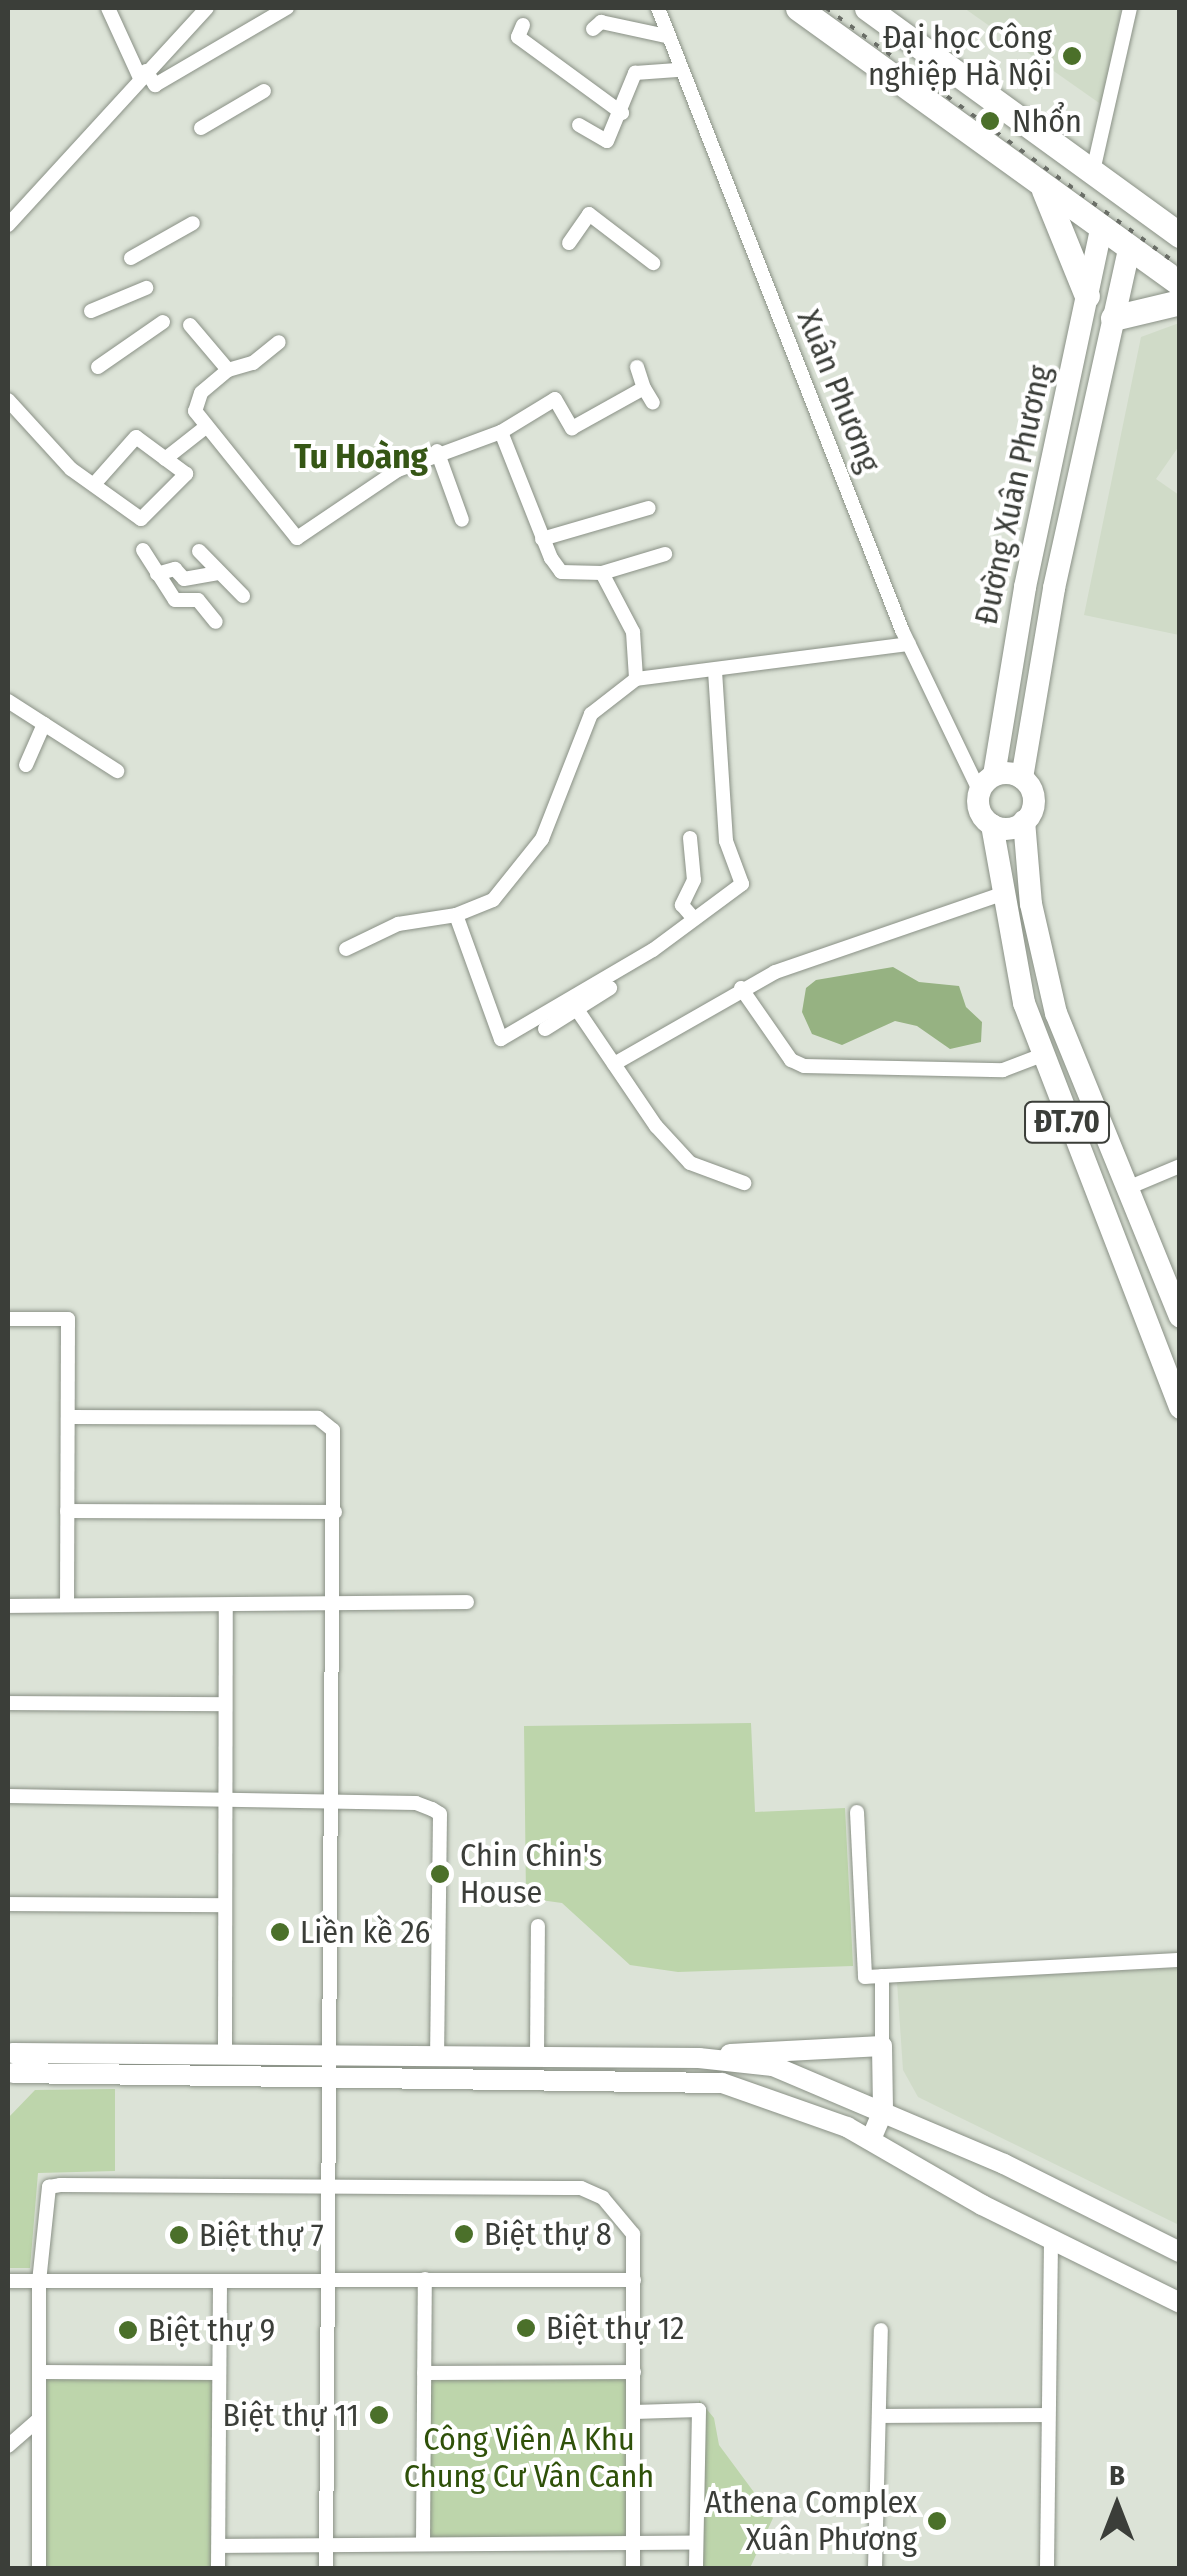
<!DOCTYPE html>
<html>
<head>
<meta charset="utf-8">
<style>
	body { margin:0 }
	#map { position:relative; width:1187px; height:2576px; overflow:hidden; background:#dce3d7; font-family:"Fira Sans Condensed",sans-serif }
	div>[style] { position:absolute }
	.built>* { inset:0; background:#d0dbc8 }
	.green>* { inset:0; background:#bdd5ab; transform-origin:0 0 }
	.water>* { inset:0; background:#96b282 }
	.roads { filter:drop-shadow(0 0 2px #8a9186) drop-shadow(0 0 2px #8a9186) }
	.street>* { height:14px; margin:-7px; padding:0 7px; transform-origin:7px; border-radius:7px; background:#fff }
	.secondary>* { height:20px; margin:-10px; padding:0 10px; transform-origin:10px; border-radius:10px; background:#fff }
	.primary>* { height:22px; margin:-11px; padding:0 11px; transform-origin:11px; border-radius:11px; background:#fff }
	.primary>.ring { margin:-11px; padding:0; box-sizing:content-box; background:none; border:22px solid #fff; border-radius:50% }
	.highway>* { height:25px; margin:-12.5px; padding:0 12.5px; transform-origin:12.5px; border-radius:12.5px; background:#fff }
	.rail>* { height:4px; margin-top:-2px; transform-origin:0; background:repeating-linear-gradient(90deg,#6a6e67 0 5px,transparent 0 15px) }
	.dots>* { width:28px; height:28px; translate:-50% -50%; box-sizing:border-box; border:5px solid #fff; border-radius:50% }
	span { translate:-50% -50%; white-space:nowrap; text-align:center; line-height:1.15; -webkit-text-stroke:8px #fff; paint-order:stroke }
	.shield-label span { padding:2px 8px; background:#fff; border:2px solid; border-radius:8px; -webkit-text-stroke-width:0 }
	.shield-label { font-size:30px; color:#3b3e39; font-weight:700 }
	.poi-label { font-size:32px; color:#3b3e39 }
	.right { translate:-100% -50%; text-align:right }
	.left { translate:0 -50%; text-align:left }
	.street-label { font-size:32px; color:#3b3e39 }
	.park-label { font-size:32px; color:#2f5109 }
	.neighbourhood-label { font-size:35px; color:#355615; font-weight:700 }
	.frame { position:absolute; inset:0; border:10px solid #3b3e39; pointer-events:none }
	.north { position:absolute; left:1067px; top:2456px; width:100px; height:100px; -webkit-text-stroke:8px #fff; paint-order:stroke; rotate:0deg; font-size:28px; font-weight:700; line-height:40px; text-align:center; color:#3b3e39 }
	.north::after { content:''; display:block; margin:auto; width:35px; height:45px; background:#3b3e39; clip-path:polygon(50% 0,100% 100%,50% 72%,0 100%) }
</style>
</head>
<body>
<div id="map">
	<div class="built">
		<i style="clip-path:polygon(964px 8px,1121px 8px,1102px 105px)"></i>
		<i style="clip-path:polygon(1179px 323px,1179px 446px,1156px 479px,1179px 495px,1179px 635px,1084px 615px,1141px 337px)"></i>
		<i style="clip-path:polygon(1179px 1968px,1179px 2225px,918px 2097px,903px 2070px,897px 1982px)"></i>
	</div>
	<div class="green">
		<i style="clip-path:polygon(751px 1723px,755px 1812px,845px 1808px,853px 1966px,678px 1972px,630px 1965px,562px 1903px,526px 1898px,524px 1726px)"></i>
		<i style="clip-path:polygon(115px 2089px,115px 2171px,38px 2173px,30px 2268px,8px 2268px,8px 2118px,35px 2090px)"></i>
		<i style="left:39px;top:2372px;width:180px;height:196px"></i>
		<i style="left:634px;top:2372px;width:172px;height:210px;rotate:90deg"></i>
		<i style="clip-path:polygon(699px 2400px,714px 2418px,719px 2445px,773px 2518px,750px 2568px,696px 2568px)"></i>
	</div>
	<div class="water">
		<i style="clip-path:polygon(893px 967px,919px 982px,959px 986px,966px 1007px,982px 1022px,981px 1042px,950px 1049px,917px 1026px,895px 1021px,842px 1045px,812px 1034px,802px 1012px,806px 988px,816px 980px)"></i>
	</div>
	<div class="roads">
		<div class="street">
			<i style="left:108px;top:8px;width:77px;rotate:65.4deg"></i>
			<i style="left:658px;top:8px;width:668px;rotate:68.58deg"></i>
			<i style="left:902px;top:630px;width:180px;rotate:64.3deg"></i>
			<i style="left:523px;top:25px;width:13px;rotate:113deg"></i>
			<i style="left:518px;top:37px;width:129px;rotate:36.2deg"></i>
			<i style="left:593px;top:29px;width:11px;rotate:-41deg"></i>
			<i style="left:601px;top:22px;width:66px;rotate:12.2deg"></i>
			<i style="left:146px;top:71px;width:17px;rotate:57deg"></i>
			<i style="left:155px;top:85px;width:153px;rotate:-30.3deg"></i>
			<i style="left:579px;top:125px;width:32px;rotate:30deg"></i>
			<i style="left:607px;top:141px;width:74px;rotate:-67.6deg"></i>
			<i style="left:635px;top:73px;width:42px;rotate:-4.1deg"></i>
			<i style="left:201px;top:128px;width:73px;rotate:-30.4deg"></i>
			<i style="left:1093px;top:171px;width:167px;rotate:-77.2deg"></i>
			<i style="left:8px;top:225px;width:294px;rotate:-47.5deg"></i>
			<i style="left:569px;top:243px;width:35px;rotate:-55deg"></i>
			<i style="left:589px;top:214px;width:81px;rotate:37.4deg"></i>
			<i style="left:131px;top:258px;width:71px;rotate:-29.4deg"></i>
			<i style="left:91px;top:311px;width:60px;rotate:-22.7deg"></i>
			<i style="left:190px;top:325px;width:59px;rotate:49.8deg"></i>
			<i style="left:98px;top:367px;width:79px;rotate:-34.7deg"></i>
			<i style="left:637px;top:367px;width:22px;rotate:72deg"></i>
			<i style="left:228px;top:370px;width:35px;rotate:140deg"></i>
			<i style="left:201px;top:393px;width:19px;rotate:108deg"></i>
			<i style="left:195px;top:411px;width:163px;rotate:51.2deg"></i>
			<i style="left:297px;top:538px;width:122px;rotate:-34deg"></i>
			<i style="left:398px;top:470px;width:110px;rotate:-20.3deg"></i>
			<i style="left:501px;top:432px;width:63px;rotate:-31.4deg"></i>
			<i style="left:555px;top:399px;width:34px;rotate:60deg"></i>
			<i style="left:572px;top:428px;width:82px;rotate:-29.1deg"></i>
			<i style="left:644px;top:388px;width:17px;rotate:59deg"></i>
			<i style="left:228px;top:370px;width:26px;rotate:-16deg"></i>
			<i style="left:253px;top:363px;width:33px;rotate:-39deg"></i>
			<i style="left:8px;top:400px;width:93px;rotate:47.6deg"></i>
			<i style="left:71px;top:469px;width:86px;rotate:35.5deg"></i>
			<i style="left:141px;top:519px;width:64px;rotate:-45deg"></i>
			<i style="left:186px;top:474px;width:62px;rotate:-143.5deg"></i>
			<i style="left:136px;top:437px;width:60px;rotate:131.6deg"></i>
			<i style="left:501px;top:432px;width:136px;rotate:68.4deg"></i>
			<i style="left:551px;top:558px;width:17px;rotate:54deg"></i>
			<i style="left:561px;top:572px;width:41px;rotate:1.4deg"></i>
			<i style="left:602px;top:573px;width:67px;rotate:62.3deg"></i>
			<i style="left:633px;top:632px;width:47px;rotate:86.3deg"></i>
			<i style="left:437px;top:451px;width:73px;rotate:70.1deg"></i>
			<i style="left:165px;top:459px;width:53px;rotate:-38.2deg"></i>
			<i style="left:542px;top:539px;width:111px;rotate:-16.2deg"></i>
			<i style="left:143px;top:550px;width:59px;rotate:57.4deg"></i>
			<i style="left:175px;top:600px;width:23px"></i>
			<i style="left:198px;top:600px;width:28px;rotate:51deg"></i>
			<i style="left:199px;top:551px;width:63px;rotate:45.6deg"></i>
			<i style="left:602px;top:573px;width:66px;rotate:-16.8deg"></i>
			<i style="left:157px;top:574px;width:19px;rotate:-16deg"></i>
			<i style="left:175px;top:569px;width:13px;rotate:48deg"></i>
			<i style="left:184px;top:579px;width:36px;rotate:-10deg"></i>
			<i style="left:636px;top:679px;width:57px;rotate:142.1deg"></i>
			<i style="left:591px;top:714px;width:134px;rotate:111.4deg"></i>
			<i style="left:542px;top:839px;width:78px;rotate:128.8deg"></i>
			<i style="left:493px;top:900px;width:40px;rotate:158deg"></i>
			<i style="left:456px;top:915px;width:132px;rotate:70.1deg"></i>
			<i style="left:501px;top:1039px;width:176px;rotate:-30.4deg"></i>
			<i style="left:653px;top:950px;width:111px;rotate:-36.6deg"></i>
			<i style="left:742px;top:884px;width:46px;rotate:-110.4deg"></i>
			<i style="left:726px;top:841px;width:171px;rotate:-93.7deg"></i>
			<i style="left:636px;top:679px;width:275px;rotate:-7.3deg"></i>
			<i style="left:8px;top:701px;width:130px;rotate:32.7deg"></i>
			<i style="left:26px;top:765px;width:45px;rotate:-66.3deg"></i>
			<i style="left:690px;top:838px;width:42px;rotate:84.6deg"></i>
			<i style="left:694px;top:880px;width:28px;rotate:116deg"></i>
			<i style="left:682px;top:905px;width:18px;rotate:49deg"></i>
			<i style="left:346px;top:949px;width:58px;rotate:-25.7deg"></i>
			<i style="left:398px;top:924px;width:59px;rotate:-8.8deg"></i>
			<i style="left:741px;top:988px;width:88px;rotate:55.2deg"></i>
			<i style="left:791px;top:1060px;width:14px;rotate:25deg"></i>
			<i style="left:804px;top:1066px;width:199px;rotate:1.2deg"></i>
			<i style="left:1003px;top:1070px;width:42px;rotate:-21deg"></i>
			<i style="left:576px;top:1008px;width:143px;rotate:55.9deg"></i>
			<i style="left:656px;top:1126px;width:50px;rotate:47.4deg"></i>
			<i style="left:690px;top:1163px;width:58px;rotate:20.3deg"></i>
			<i style="left:545px;top:1029px;width:77px;rotate:-32.2deg"></i>
			<i style="left:614px;top:1064px;width:185px;rotate:-29.7deg"></i>
			<i style="left:775px;top:972px;width:240px;rotate:-19deg"></i>
			<i style="left:1125px;top:1189px;width:60px;rotate:-22.7deg"></i>
			<i style="left:8px;top:1319px;width:60px"></i>
			<i style="left:68px;top:1319px;width:286px;rotate:90.2deg"></i>
			<i style="left:69px;top:1417px;width:249px;rotate:0.2deg"></i>
			<i style="left:318px;top:1418px;width:19px;rotate:39deg"></i>
			<i style="left:333px;top:1430px;width:1138px;rotate:90.35deg"></i>
			<i style="left:67px;top:1511px;width:268px;rotate:0.2deg"></i>
			<i style="left:8px;top:1606px;width:459px;rotate:-0.5deg"></i>
			<i style="left:8px;top:1703px;width:216px;rotate:0.3deg"></i>
			<i style="left:8px;top:1796px;width:408px;rotate:1deg"></i>
			<i style="left:416px;top:1803px;width:17px;rotate:21deg"></i>
			<i style="left:432px;top:1809px;width:9px;rotate:32deg"></i>
			<i style="left:440px;top:1814px;width:243px;rotate:90.7deg"></i>
			<i style="left:857px;top:1812px;width:165px;rotate:87.2deg"></i>
			<i style="left:865px;top:1977px;width:315px;rotate:-3.1deg"></i>
			<i style="left:8px;top:1904px;width:217px;rotate:0.3deg"></i>
			<i style="left:882px;top:1976px;width:70px;rotate:90deg"></i>
			<i style="left:225px;top:2054px;width:447px;rotate:-89.9deg"></i>
			<i style="left:537px;top:2058px;width:132px;rotate:-89.6deg"></i>
			<i style="left:8px;top:2281px;width:626px;rotate:-0.09deg"></i>
			<i style="left:39px;top:2372px;width:180px;rotate:0.3deg"></i>
			<i style="left:424px;top:2373px;width:210px;rotate:-0.3deg"></i>
			<i style="left:634px;top:2412px;width:65px;rotate:-1.8deg"></i>
			<i style="left:699px;top:2410px;width:158px;rotate:91.1deg"></i>
			<i style="left:880px;top:2416px;width:166px;rotate:-0.3deg"></i>
			<i style="left:8px;top:2446px;width:41px;rotate:-41.1deg"></i>
			<i style="left:423px;top:2543px;width:264px;rotate:-89.6deg"></i>
			<i style="left:219px;top:2546px;width:477px;rotate:-0.4deg"></i>
			<i style="left:39px;top:2568px;width:286px;rotate:-90deg"></i>
			<i style="left:39px;top:2282px;width:96px;rotate:-84deg"></i>
			<i style="left:49px;top:2187px;width:11px;rotate:-10deg"></i>
			<i style="left:60px;top:2185px;width:521px;rotate:0.33deg"></i>
			<i style="left:581px;top:2188px;width:24px;rotate:24deg"></i>
			<i style="left:603px;top:2198px;width:47px;rotate:50.2deg"></i>
			<i style="left:633px;top:2234px;width:334px;rotate:90deg"></i>
			<i style="left:218px;top:2568px;width:287px;rotate:-89.6deg"></i>
			<i style="left:875px;top:2568px;width:238px;rotate:-88.6deg"></i>
			<i style="left:1047px;top:2568px;width:329px;rotate:-89.3deg"></i>
		</div>
		<div class="secondary">
			<i style="left:12px;top:2053px;width:687px;rotate:0.42deg"></i>
			<i style="left:699px;top:2058px;width:74px;rotate:6.2deg"></i>
			<i style="left:773px;top:2066px;width:251px;rotate:23deg"></i>
			<i style="left:1004px;top:2164px;width:197px;rotate:26.6deg"></i>
			<i style="left:730px;top:2054px;width:152px;rotate:-3deg"></i>
			<i style="left:882px;top:2046px;width:65px;rotate:89.1deg"></i>
			<i style="left:883px;top:2111px;width:30px;rotate:113deg"></i>
			<i style="left:13px;top:2073px;width:709px;rotate:0.81deg"></i>
			<i style="left:722px;top:2083px;width:133px;rotate:19.4deg"></i>
			<i style="left:847px;top:2127px;width:156px;rotate:30deg"></i>
			<i style="left:982px;top:2205px;width:221px;rotate:26.3deg"></i>
		</div>
		<div class="primary">
			<i class="ring" style="left:978px;top:773px;width:34px;height:34px"></i>
			<i style="left:994px;top:775px;width:191px;rotate:-80.6deg"></i>
			<i style="left:1025px;top:587px;width:366px;rotate:-78deg"></i>
			<i style="left:1022px;top:778px;width:193px;rotate:-80.4deg"></i>
			<i style="left:1054px;top:588px;width:347px;rotate:-77.5deg"></i>
			<i style="left:1024px;top:821px;width:83px;rotate:85.2deg"></i>
			<i style="left:1031px;top:904px;width:112px;rotate:77.1deg"></i>
			<i style="left:1056px;top:1013px;width:328px;rotate:67.8deg"></i>
			<i style="left:992px;top:825px;width:181px;rotate:79.8deg"></i>
			<i style="left:1024px;top:1003px;width:434px;rotate:68.9deg"></i>
		</div>
		<div class="highway">
			<i style="left:798px;top:8px;width:471px;rotate:35.8deg"></i>
			<i style="left:867px;top:8px;width:387px;rotate:36deg"></i>
			<i style="left:1044px;top:190px;width:114px;rotate:67.9deg"></i>
			<i style="left:1113px;top:318px;width:69px;rotate:-13.4deg"></i>
		</div>
	</div>
	<div class="rail">
		<i style="left:826px;top:8px;width:438px;rotate:36.1deg"></i>
	</div>
	<div class="dots">
		<i style="left:1072px;top:56px;background:#4b702a"></i>
		<i style="left:990px;top:121px;background:#4b702a"></i>
		<i style="left:440px;top:1874px;background:#4b702a"></i>
		<i style="left:280px;top:1932px;background:#4b702a"></i>
		<i style="left:464px;top:2234px;background:#4b702a"></i>
		<i style="left:179px;top:2235px;background:#4b702a"></i>
		<i style="left:526px;top:2328px;background:#4b702a"></i>
		<i style="left:128px;top:2330px;background:#4b702a"></i>
		<i style="left:379px;top:2415px;background:#4b702a"></i>
		<i style="left:937px;top:2521px;background:#4b702a"></i>
	</div>
	<div class="shield-label">
		<span style="left:1067px;top:1122px">ĐT.70</span>
	</div>
	<div class="poi-label">
		<span class="right" style="left:1052px;top:56px">Đại học Công<br>nghiệp Hà Nội</span>
		<span class="left" style="left:1012px;top:121px">Nhổn</span>
		<span class="left" style="left:460px;top:1874px">Chin Chin's<br>House</span>
		<span class="left" style="left:300px;top:1932px">Liền kề 26</span>
		<span class="left" style="left:484px;top:2234px">Biệt thự 8</span>
		<span class="left" style="left:199px;top:2235px">Biệt thự 7</span>
		<span class="left" style="left:546px;top:2328px">Biệt thự 12</span>
		<span class="left" style="left:148px;top:2330px">Biệt thự 9</span>
		<span class="right" style="left:359px;top:2415px">Biệt thự 11</span>
		<span class="right" style="left:917px;top:2521px">Athena Complex<br>Xuân Phương</span>
	</div>
	<div class="street-label">
		<span style="left:839px;top:391px;rotate:68deg">Xuân Phương</span>
		<span style="left:1013px;top:495px;rotate:-78deg">Đường Xuân Phương</span>
	</div>
	<div class="park-label">
		<span style="left:529px;top:2458px">Công Viên A Khu<br>Chung Cư Vân Canh</span>
	</div>
	<div class="neighbourhood-label">
		<span style="left:361px;top:456px">Tu Hoàng</span>
	</div>
	<div class="frame"></div>
	<div class="north">B</div>
</div>
</body>
</html>
